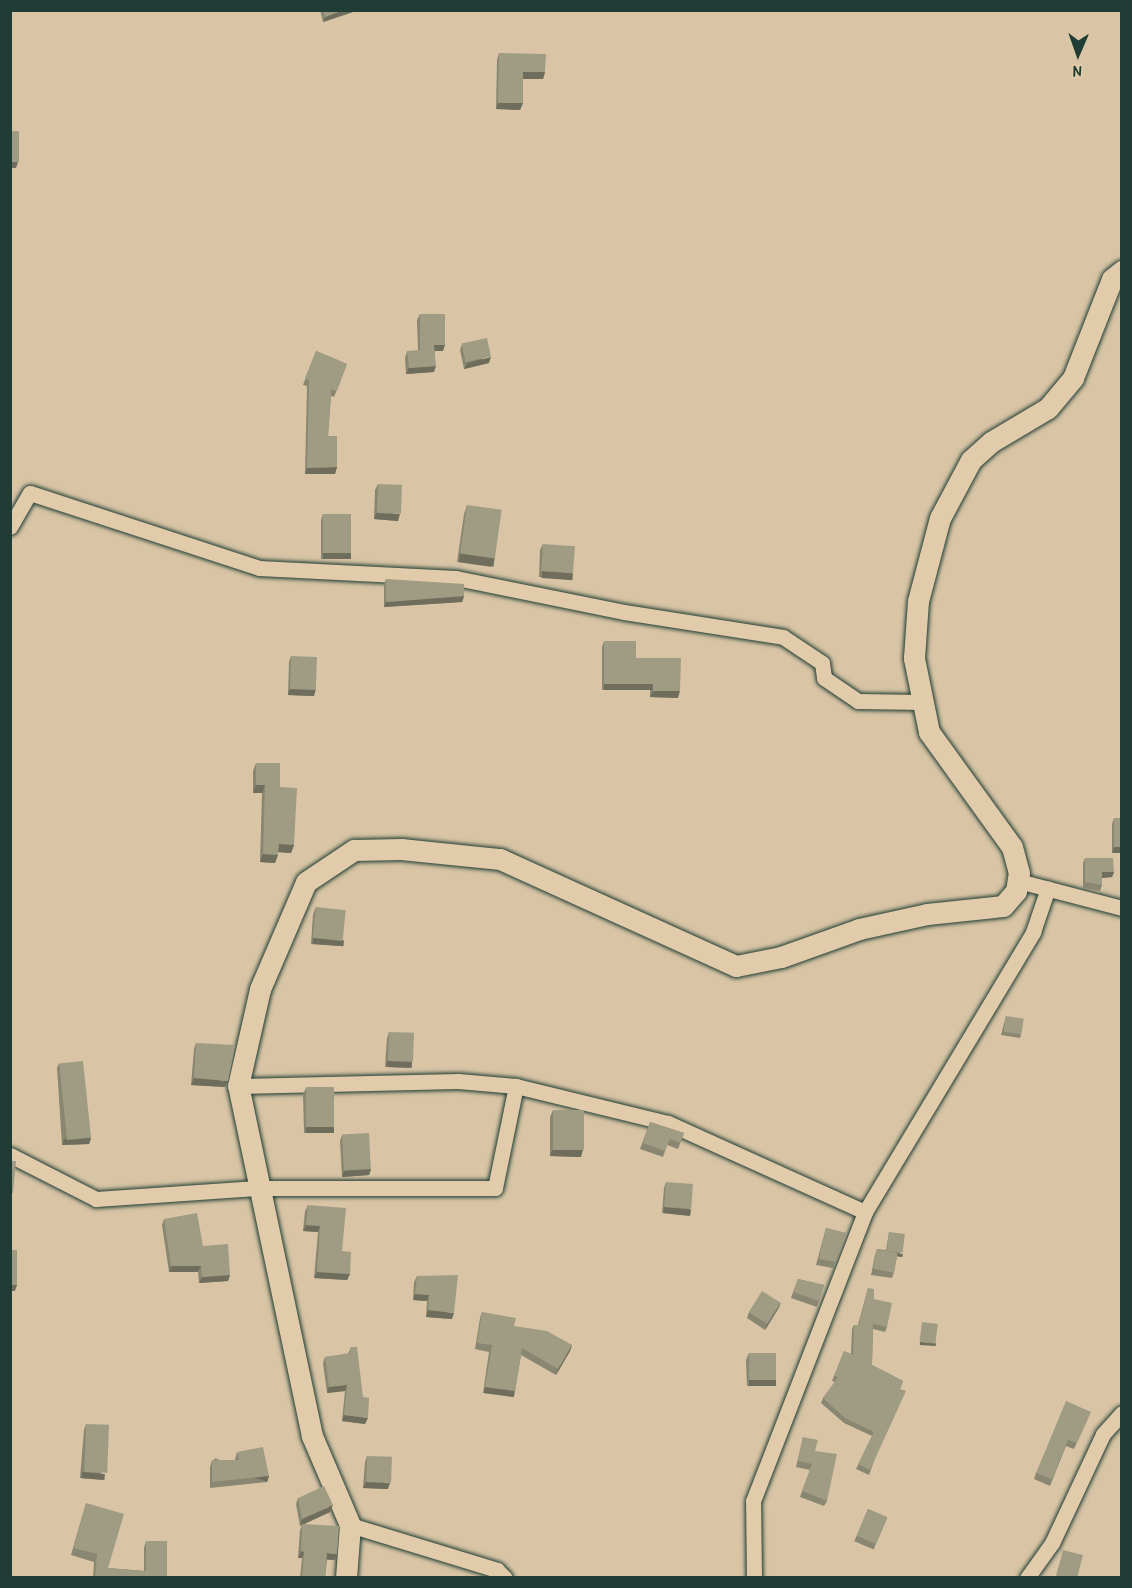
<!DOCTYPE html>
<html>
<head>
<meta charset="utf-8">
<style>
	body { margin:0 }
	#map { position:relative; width:1132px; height:1588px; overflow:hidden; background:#d9c5a6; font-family:"Patrick Hand",sans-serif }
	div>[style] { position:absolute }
	.roads { filter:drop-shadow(0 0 2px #1f3d34) drop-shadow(0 0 2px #1f3d34) }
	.minor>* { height:15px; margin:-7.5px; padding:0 7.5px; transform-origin:7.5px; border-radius:7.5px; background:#e1cbab }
	.secondary>* { height:21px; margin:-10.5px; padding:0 10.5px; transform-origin:10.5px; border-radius:10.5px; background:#e1cbab }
	.wall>* { inset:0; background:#898671; transform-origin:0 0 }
	.shaded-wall>* { inset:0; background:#6f6d5c; transform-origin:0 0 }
	.building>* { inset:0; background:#9f9c83; transform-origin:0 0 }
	span { translate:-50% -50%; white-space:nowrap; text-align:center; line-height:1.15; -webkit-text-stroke:5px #e1cbab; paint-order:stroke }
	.frame { position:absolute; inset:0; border:12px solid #1f3d34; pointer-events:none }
	.north { position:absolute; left:1048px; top:24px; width:60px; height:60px; -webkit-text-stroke:4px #e1cbab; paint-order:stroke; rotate:182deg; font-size:16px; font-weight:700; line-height:24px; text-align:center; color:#1f3d34 }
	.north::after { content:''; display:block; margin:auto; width:21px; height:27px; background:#1f3d34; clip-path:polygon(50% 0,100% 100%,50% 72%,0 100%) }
</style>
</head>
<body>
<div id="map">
	<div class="roads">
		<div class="minor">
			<i style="left:10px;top:527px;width:39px;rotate:-60deg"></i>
			<i style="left:30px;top:493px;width:241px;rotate:18.1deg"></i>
			<i style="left:259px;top:568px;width:197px;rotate:2.9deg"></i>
			<i style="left:456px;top:578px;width:171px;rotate:11.4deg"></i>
			<i style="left:624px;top:612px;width:161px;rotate:8.9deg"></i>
			<i style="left:783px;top:637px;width:47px;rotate:33.7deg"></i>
			<i style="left:822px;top:663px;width:15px;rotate:82deg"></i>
			<i style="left:824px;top:678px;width:41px;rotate:34.1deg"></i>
			<i style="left:858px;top:701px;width:63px;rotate:0.9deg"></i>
			<i style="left:1018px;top:881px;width:107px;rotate:14.6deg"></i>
			<i style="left:238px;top:1086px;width:220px;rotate:-1.3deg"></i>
			<i style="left:458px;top:1081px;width:58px;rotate:4.9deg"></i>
			<i style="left:516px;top:1086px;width:156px;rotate:13.7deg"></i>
			<i style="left:668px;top:1123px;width:216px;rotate:24.3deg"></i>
			<i style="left:10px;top:1155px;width:97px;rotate:27.1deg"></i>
			<i style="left:96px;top:1199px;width:161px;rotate:-3.9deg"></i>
			<i style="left:257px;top:1188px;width:238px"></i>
			<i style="left:495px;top:1188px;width:104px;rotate:-78.4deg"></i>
			<i style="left:350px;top:1525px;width:154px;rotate:17deg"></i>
			<i style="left:497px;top:1570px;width:11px;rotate:45deg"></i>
			<i style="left:754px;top:1578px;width:77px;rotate:-90.7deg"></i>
			<i style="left:753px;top:1501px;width:310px;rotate:-68.8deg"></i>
			<i style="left:865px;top:1212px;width:327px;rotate:-59deg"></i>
			<i style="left:1033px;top:932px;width:46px;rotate:-71.2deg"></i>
			<i style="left:1027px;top:1578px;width:43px;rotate:-54.5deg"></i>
			<i style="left:1052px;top:1543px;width:120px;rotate:-64.9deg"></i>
			<i style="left:1103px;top:1434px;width:28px;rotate:-48deg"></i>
		</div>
		<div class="secondary">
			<i style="left:346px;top:1578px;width:53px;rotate:-85.7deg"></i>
			<i style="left:350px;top:1525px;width:97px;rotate:-113.1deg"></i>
			<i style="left:312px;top:1436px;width:358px;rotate:-101.9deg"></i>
			<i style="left:238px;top:1086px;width:99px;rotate:-77.2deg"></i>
			<i style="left:260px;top:989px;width:116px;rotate:-66.7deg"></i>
			<i style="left:306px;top:882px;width:58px;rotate:-33.7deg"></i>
			<i style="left:354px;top:850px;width:47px;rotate:-1.2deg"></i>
			<i style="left:401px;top:849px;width:100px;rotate:5.8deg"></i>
			<i style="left:500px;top:859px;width:259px;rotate:24.4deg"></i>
			<i style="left:736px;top:966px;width:46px;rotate:-11.3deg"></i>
			<i style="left:781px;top:957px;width:83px;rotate:-19.7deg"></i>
			<i style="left:859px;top:929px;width:70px;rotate:-12.4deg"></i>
			<i style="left:927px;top:914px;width:76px;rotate:-6deg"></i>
			<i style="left:1003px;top:906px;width:20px;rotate:-49deg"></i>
			<i style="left:1016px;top:891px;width:18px;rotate:-81deg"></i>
			<i style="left:1019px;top:873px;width:27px;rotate:-105deg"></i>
			<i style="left:1012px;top:847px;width:142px;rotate:-125.8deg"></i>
			<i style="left:929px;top:732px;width:76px;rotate:-101.5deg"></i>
			<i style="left:914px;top:658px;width:57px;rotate:-86deg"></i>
			<i style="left:918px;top:601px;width:86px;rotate:-75.2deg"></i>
			<i style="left:940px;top:518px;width:66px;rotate:-61.9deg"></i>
			<i style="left:971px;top:460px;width:27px;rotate:-42deg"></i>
			<i style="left:991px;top:442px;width:66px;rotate:-30.8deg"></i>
			<i style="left:1048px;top:408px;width:39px;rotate:-50deg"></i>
			<i style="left:1073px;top:378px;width:106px;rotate:-68.5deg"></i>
			<i style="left:1112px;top:279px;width:13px;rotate:-39deg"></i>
		</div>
	</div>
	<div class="wall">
		<i style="clip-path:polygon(320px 10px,359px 10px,323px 22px)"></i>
		<i style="clip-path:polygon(499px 53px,545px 72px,543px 79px,523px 79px,523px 103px,520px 110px,496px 109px,497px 60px)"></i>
		<i style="clip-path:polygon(420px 314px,443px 351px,435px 351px,434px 372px,406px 374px,405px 358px,407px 351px,418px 351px,417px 320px)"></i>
		<i style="clip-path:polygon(462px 344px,489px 363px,464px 369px,460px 350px)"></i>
		<i style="clip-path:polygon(316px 351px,347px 364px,334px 397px,331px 396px,328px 436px,337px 467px,335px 474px,305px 474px,307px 386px,303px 385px)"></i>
		<i style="clip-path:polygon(378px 484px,398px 521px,374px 519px,375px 490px)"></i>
		<i style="clip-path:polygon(467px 505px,491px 567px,457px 562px,464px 514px)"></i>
		<i style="clip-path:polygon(323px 514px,351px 553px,349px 559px,321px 559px,321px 520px)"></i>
		<i style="clip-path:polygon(543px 544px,571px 579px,539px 577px,540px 550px)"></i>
		<i style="clip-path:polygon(386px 579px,464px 596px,462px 602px,384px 607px,384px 584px)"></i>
		<i style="clip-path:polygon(604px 641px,636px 658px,678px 698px,650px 697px,650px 690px,602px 690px,602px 647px)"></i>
		<i style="clip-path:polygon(291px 656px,314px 696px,288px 695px,289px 662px)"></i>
		<i style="clip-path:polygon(256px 763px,280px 787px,294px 845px,291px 853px,278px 852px,275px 863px,260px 862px,262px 793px,253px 793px,253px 771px)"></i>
		<i style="clip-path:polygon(1114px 818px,1122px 818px,1122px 853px,1112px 853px,1112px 824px)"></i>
		<i style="clip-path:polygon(1085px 858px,1114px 872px,1112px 877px,1102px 878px,1102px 885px,1100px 891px,1083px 888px,1083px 863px)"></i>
		<i style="clip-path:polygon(316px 907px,341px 946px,311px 944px,313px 914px)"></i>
		<i style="clip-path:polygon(1006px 1016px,1021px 1035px,1020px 1038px,1001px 1035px)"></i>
		<i style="clip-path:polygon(389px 1032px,412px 1062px,410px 1068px,385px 1067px,387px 1038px)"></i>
		<i style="clip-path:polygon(196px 1043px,225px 1087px,191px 1085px,194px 1049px)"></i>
		<i style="clip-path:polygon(59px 1063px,91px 1138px,89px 1144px,62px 1145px,57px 1068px)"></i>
		<i style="clip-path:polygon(306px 1088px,332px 1133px,304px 1133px,303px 1094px)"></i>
		<i style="clip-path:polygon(553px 1110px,581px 1157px,550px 1156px,550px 1117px)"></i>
		<i style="clip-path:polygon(650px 1122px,684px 1133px,678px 1149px,667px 1145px,663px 1157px,640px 1149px)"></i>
		<i style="clip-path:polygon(342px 1135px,371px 1169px,369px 1175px,342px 1177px,340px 1141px)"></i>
		<i style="clip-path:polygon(666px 1182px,691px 1210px,689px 1216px,662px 1213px,664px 1188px)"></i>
		<i style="clip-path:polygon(308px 1205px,342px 1251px,350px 1274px,347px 1280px,314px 1278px,318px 1232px,303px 1231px,305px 1211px)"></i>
		<i style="clip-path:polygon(164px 1219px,203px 1246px,230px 1275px,228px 1281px,199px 1283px,198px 1272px,169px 1272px,162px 1225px)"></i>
		<i style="clip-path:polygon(826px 1228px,846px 1233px,833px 1268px,816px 1265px)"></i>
		<i style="clip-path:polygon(889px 1232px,902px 1257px,897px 1256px,894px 1272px,892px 1278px,871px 1275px,875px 1255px,877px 1249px,886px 1250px)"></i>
		<i style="clip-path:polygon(417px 1276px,452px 1319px,426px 1317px,427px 1301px,413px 1300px,414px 1282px)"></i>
		<i style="clip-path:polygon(798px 1279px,824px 1285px,817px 1307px,791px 1298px)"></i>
		<i style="clip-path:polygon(868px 1288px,874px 1299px,887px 1327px,885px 1332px,873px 1329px,872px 1365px,903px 1381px,869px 1475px,856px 1469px,872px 1436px,844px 1423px,821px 1403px,823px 1398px,835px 1382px,832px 1381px,844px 1351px,851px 1354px,852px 1329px,854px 1325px,858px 1325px)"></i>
		<i style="clip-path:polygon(781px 1303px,778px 1309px,765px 1330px,747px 1318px,749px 1312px)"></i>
		<i style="clip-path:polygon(482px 1312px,514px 1326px,572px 1345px,570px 1351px,556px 1375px,521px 1355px,515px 1391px,513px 1397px,483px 1393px,489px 1352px,475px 1349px,480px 1318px)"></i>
		<i style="clip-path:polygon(351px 1347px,365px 1424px,342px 1421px,345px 1391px,327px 1393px,323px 1363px,325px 1357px,348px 1354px)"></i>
		<i style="clip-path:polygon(749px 1353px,774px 1386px,747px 1386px,746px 1360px)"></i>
		<i style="clip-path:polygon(1088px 1418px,1074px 1449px,1066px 1446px,1050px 1486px,1034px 1479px,1036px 1473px)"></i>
		<i style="clip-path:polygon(86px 1424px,103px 1480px,80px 1478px,84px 1430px)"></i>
		<i style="clip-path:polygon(803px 1437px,815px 1451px,827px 1501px,824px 1506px,800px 1497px,810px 1470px,796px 1467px)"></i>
		<i style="clip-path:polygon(237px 1452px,269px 1476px,267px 1482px,210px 1488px,210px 1467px,212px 1460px,235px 1460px)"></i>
		<i style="clip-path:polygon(367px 1456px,388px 1489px,363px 1488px,365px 1462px)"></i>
		<i style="clip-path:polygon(298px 1498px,330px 1512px,304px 1524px,335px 1560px,327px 1560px,325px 1578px,300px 1578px,302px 1558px,298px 1558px,300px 1530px,302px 1525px,300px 1526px,296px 1504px)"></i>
		<i style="clip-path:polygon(86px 1503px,108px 1568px,144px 1571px,144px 1548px,146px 1541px,167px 1578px,93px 1578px,94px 1562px,71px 1555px)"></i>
		<i style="left:868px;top:1509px;width:21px;height:35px;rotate:23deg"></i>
	</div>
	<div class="shaded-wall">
		<i style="clip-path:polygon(344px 10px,359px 10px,323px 22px,325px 17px)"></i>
		<i style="clip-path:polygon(523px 72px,545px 72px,543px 79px,521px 79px)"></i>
		<i style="clip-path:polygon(498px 103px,523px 103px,520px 110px,496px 109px)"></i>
		<i style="clip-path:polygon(10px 162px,18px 162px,16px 168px,10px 168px)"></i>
		<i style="clip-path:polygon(434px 345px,445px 345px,443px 351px,432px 351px)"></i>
		<i style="clip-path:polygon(491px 357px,489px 363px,464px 369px,467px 363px)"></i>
		<i style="clip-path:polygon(436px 366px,434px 372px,406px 374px,409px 368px)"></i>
		<i style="clip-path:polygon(337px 467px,335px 474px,305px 474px,307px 468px)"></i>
		<i style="clip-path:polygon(376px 513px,400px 514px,398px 521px,374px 519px)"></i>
		<i style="left:323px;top:553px;width:28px;height:6px"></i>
		<i style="left:460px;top:553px;width:35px;height:9px;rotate:8deg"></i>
		<i style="left:542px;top:571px;width:31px;height:7px;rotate:4deg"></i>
		<i style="clip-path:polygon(464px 596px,462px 602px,384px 607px,386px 602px)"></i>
		<i style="left:604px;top:684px;width:49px;height:6px"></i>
		<i style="clip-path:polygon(290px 689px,316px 689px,314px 696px,288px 695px)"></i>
		<i style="clip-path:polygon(653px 691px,680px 691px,678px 698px,650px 697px)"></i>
		<i style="clip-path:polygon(256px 785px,265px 785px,262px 793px,253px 793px)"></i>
		<i style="clip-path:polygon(279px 844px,294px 845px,291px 853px,276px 852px)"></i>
		<i style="clip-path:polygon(1114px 847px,1122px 847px,1122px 853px,1112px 853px)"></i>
		<i style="clip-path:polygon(263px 854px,278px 855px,275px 863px,260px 862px)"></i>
		<i style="clip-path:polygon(1102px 872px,1114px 872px,1112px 877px,1100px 878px)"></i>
		<i style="left:313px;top:938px;width:31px;height:6px;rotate:4deg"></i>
		<i style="left:387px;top:1061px;width:25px;height:6px;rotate:2deg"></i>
		<i style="clip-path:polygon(194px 1078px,228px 1081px,225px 1087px,191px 1085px)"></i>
		<i style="left:306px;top:1127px;width:28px;height:6px"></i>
		<i style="clip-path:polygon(91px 1138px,89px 1144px,62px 1145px,64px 1139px)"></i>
		<i style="clip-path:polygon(552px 1150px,583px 1150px,581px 1157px,550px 1156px)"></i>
		<i style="clip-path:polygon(371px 1169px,369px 1175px,342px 1177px,344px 1171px)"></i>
		<i style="left:664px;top:1207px;width:27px;height:6px;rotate:6deg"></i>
		<i style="clip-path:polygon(306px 1225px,320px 1226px,318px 1232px,303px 1231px)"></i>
		<i style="left:887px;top:1252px;width:16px;height:3px;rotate:7deg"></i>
		<i style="clip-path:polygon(171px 1266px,201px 1266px,198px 1272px,169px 1272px)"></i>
		<i style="clip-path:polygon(317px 1272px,350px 1274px,347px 1280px,314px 1278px)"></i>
		<i style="clip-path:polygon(230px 1275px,228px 1281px,199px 1283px,202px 1277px)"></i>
		<i style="clip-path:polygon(10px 1285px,17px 1285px,15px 1291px,10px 1291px)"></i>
		<i style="clip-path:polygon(415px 1294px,429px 1295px,427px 1301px,413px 1300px)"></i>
		<i style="clip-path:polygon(781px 1303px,778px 1309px,765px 1330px,767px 1324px)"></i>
		<i style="clip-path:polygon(428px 1310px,454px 1313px,452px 1319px,426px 1317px)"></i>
		<i style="left:920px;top:1342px;width:16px;height:3px;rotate:4deg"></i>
		<i style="clip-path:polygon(572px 1345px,570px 1351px,556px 1375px,558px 1369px)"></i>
		<i style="left:749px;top:1380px;width:27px;height:6px"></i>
		<i style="clip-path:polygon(347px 1385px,345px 1391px,327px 1393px,329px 1387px)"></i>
		<i style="left:485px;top:1387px;width:30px;height:6px;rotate:8deg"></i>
		<i style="clip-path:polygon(344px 1415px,368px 1418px,365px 1424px,342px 1421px)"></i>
		<i style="left:82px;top:1472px;width:23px;height:6px;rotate:5deg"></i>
		<i style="left:269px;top:1476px;width:6px;height:57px;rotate:108deg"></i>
		<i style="clip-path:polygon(366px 1482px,390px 1483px,388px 1489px,363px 1488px)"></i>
		<i style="clip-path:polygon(333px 1505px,330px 1512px,300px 1526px,302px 1519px)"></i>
		<i style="clip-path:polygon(301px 1551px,304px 1552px,302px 1558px,298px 1558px)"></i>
		<i style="clip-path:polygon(327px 1553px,337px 1554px,335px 1560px,325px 1559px)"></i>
	</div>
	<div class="building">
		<i style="clip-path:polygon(323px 10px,344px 10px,325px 17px)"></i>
		<i style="clip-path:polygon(499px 53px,546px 54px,545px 72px,523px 72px,523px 103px,498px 103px)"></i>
		<i style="left:10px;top:131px;width:9px;height:31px"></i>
		<i style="clip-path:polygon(420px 314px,445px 314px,445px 345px,434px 345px,436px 366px,409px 368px,407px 351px,420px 350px)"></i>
		<i style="left:487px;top:338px;width:19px;height:26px;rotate:78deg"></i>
		<i style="clip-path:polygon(316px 351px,347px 364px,337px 391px,331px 389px,328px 436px,337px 436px,337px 467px,307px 468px,309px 380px,305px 378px)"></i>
		<i style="left:378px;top:484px;width:24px;height:29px;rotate:2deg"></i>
		<i style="left:467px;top:505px;width:35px;height:49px;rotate:8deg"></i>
		<i style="left:323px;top:514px;width:28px;height:39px"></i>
		<i style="left:543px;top:544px;width:32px;height:27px;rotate:4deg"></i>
		<i style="clip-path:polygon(386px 579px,464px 584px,464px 596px,386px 602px)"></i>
		<i style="clip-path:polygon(604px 641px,636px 641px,636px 658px,681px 658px,680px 691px,653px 691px,653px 684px,604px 684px)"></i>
		<i style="left:291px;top:656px;width:26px;height:33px;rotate:2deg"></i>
		<i style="clip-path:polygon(256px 763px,280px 763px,280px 787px,297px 788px,294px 845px,279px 844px,278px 855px,263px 854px,265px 785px,256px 785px)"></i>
		<i style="left:1114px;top:818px;width:8px;height:29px"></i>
		<i style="clip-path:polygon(1085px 858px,1113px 858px,1114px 872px,1102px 872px,1102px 885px,1085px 882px)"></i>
		<i style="left:316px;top:907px;width:30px;height:31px;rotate:6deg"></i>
		<i style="left:1006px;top:1016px;width:18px;height:16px;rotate:9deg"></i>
		<i style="left:389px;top:1032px;width:25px;height:29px;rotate:2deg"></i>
		<i style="clip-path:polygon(196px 1043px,235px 1045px,228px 1081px,194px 1078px)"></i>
		<i style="left:83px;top:1061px;width:77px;height:24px;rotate:84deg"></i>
		<i style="left:334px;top:1087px;width:40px;height:28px;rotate:90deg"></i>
		<i style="left:553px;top:1110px;width:31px;height:40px"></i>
		<i style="clip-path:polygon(650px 1122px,684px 1133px,680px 1143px,670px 1139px,665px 1151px,643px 1143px)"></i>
		<i style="left:369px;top:1133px;width:36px;height:27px;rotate:87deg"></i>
		<i style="clip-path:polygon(10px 1161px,16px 1161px,13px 1193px,10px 1193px)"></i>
		<i style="left:666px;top:1182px;width:27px;height:25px;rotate:4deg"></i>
		<i style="clip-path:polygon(308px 1205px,346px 1208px,342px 1251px,351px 1252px,350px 1274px,317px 1272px,320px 1226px,306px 1225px)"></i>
		<i style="clip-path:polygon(197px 1213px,203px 1246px,228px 1244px,230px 1275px,202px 1277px,201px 1266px,171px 1266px,164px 1219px)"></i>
		<i style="clip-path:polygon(826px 1228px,846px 1233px,835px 1262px,819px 1259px)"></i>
		<i style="left:889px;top:1232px;width:16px;height:19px;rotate:7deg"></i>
		<i style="left:877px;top:1249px;width:21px;height:20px;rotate:11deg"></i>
		<i style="left:10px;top:1250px;width:7px;height:35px"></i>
		<i style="clip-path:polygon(458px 1275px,454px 1313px,428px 1310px,429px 1295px,415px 1294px,417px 1276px)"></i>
		<i style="clip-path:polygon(798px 1279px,824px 1285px,819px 1301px,793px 1292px)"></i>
		<i style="clip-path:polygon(868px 1288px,874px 1289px,874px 1299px,892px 1303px,887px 1327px,873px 1324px,872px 1365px,903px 1381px,900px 1389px,906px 1391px,870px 1470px,858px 1464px,874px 1432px,845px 1418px,823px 1398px,838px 1377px,834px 1376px,844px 1351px,853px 1355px,854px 1325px,859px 1325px)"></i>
		<i style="left:762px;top:1291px;width:22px;height:25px;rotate:32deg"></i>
		<i style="clip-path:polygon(482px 1312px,516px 1318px,514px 1326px,547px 1331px,572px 1345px,558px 1369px,522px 1348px,515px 1391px,485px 1387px,492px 1345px,477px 1343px)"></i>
		<i style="left:922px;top:1322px;width:16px;height:20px;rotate:7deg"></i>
		<i style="clip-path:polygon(351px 1347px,357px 1347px,363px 1397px,369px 1398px,368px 1418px,344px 1415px,347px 1385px,329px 1387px,325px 1357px,350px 1353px)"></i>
		<i style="left:749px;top:1353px;width:27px;height:27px"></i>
		<i style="clip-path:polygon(1066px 1401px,1091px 1412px,1077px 1443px,1068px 1440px,1052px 1479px,1036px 1473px)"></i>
		<i style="left:86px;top:1424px;width:23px;height:48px;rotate:2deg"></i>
		<i style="clip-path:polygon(803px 1437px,818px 1440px,815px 1451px,837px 1454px,827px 1501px,802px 1491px,812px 1464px,798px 1461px)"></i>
		<i style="clip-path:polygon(263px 1447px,269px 1476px,212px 1482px,212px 1460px,239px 1460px,237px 1452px)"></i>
		<i style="left:367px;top:1456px;width:25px;height:26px;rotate:2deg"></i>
		<i style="clip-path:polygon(324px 1486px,333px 1505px,302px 1519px,298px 1498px)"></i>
		<i style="clip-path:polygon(86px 1503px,124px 1514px,108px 1568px,146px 1571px,146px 1541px,167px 1541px,167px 1578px,95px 1578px,97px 1554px,74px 1548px)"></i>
		<i style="left:868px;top:1509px;width:21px;height:29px;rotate:23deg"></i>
		<i style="clip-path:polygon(302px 1524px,339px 1526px,337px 1554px,327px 1553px,325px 1578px,302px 1578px,304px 1552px,301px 1551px)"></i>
		<i style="clip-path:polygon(1063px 1550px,1083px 1555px,1077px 1578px,1061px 1578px,1056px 1576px)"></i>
	</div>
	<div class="frame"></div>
	<div class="north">N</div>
</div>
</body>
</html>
